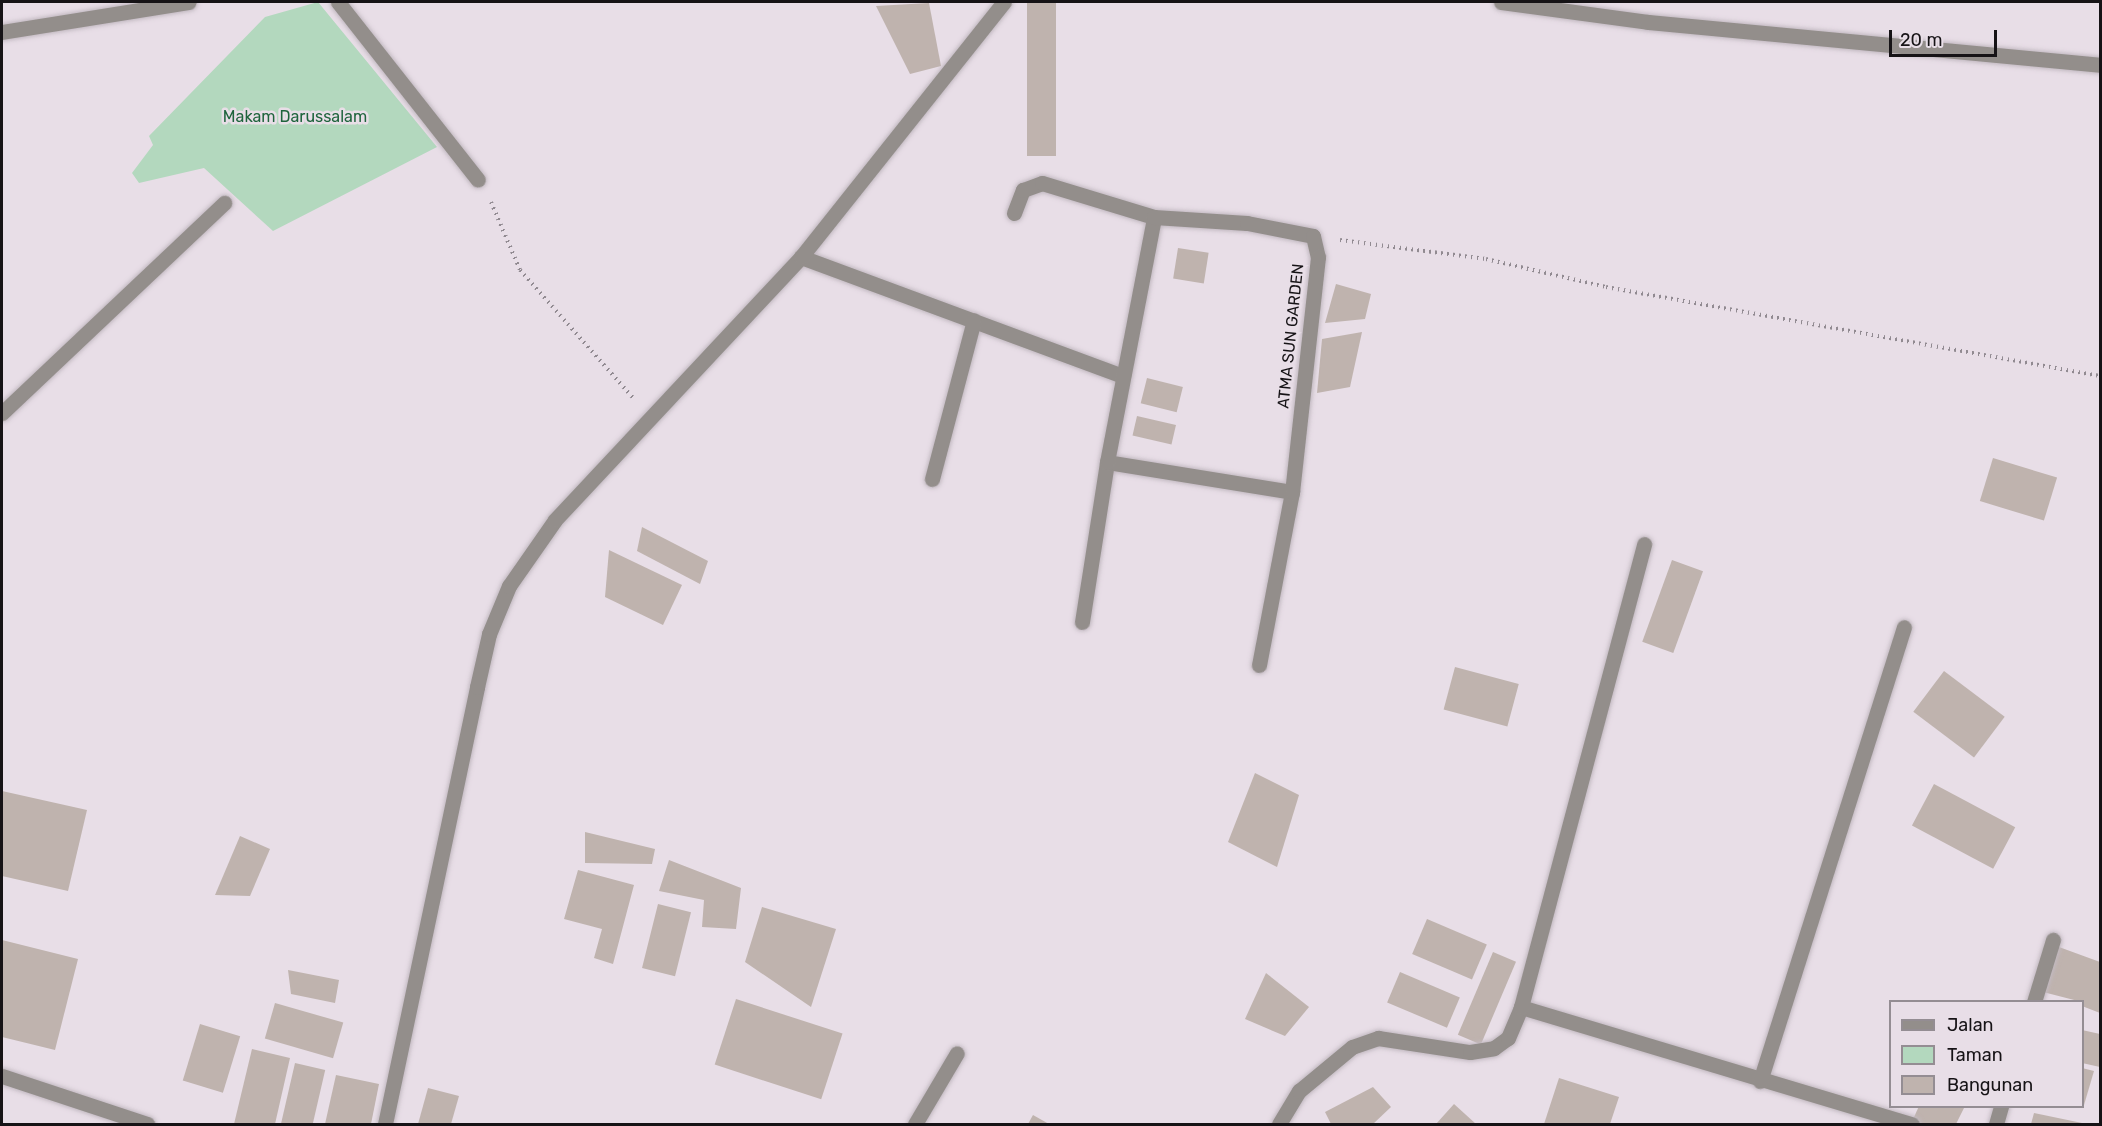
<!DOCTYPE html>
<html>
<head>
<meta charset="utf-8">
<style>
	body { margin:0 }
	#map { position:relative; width:2102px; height:1126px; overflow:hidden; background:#e8dee7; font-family:Rubik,sans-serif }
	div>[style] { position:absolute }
	.green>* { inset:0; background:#b3d8be }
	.building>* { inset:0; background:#bfb3ae; transform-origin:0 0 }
	.path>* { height:4px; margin-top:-2px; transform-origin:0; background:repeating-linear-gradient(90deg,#918a91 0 1.5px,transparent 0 6px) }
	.roads { filter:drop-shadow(0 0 2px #c2b9c1) drop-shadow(0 0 2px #c2b9c1) }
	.street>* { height:15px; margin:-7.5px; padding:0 7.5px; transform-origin:7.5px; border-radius:7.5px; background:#938e8b }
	span { translate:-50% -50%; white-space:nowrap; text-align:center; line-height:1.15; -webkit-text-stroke:5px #e8dee7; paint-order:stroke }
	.park-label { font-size:16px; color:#1e643c }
	.street-label { font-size:16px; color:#161316 }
	.frame { position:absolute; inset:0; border:3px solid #161316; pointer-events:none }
	.legend { position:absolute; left:1889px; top:1000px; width:195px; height:108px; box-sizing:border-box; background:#e8dee7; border:2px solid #948d93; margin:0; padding:8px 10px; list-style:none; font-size:18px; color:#161316 }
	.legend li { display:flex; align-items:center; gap:12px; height:30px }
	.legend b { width:30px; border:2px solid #948d93 }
	.scale { position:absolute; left:1889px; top:30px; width:108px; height:27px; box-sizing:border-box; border:3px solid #161316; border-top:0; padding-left:8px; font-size:18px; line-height:21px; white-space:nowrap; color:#161316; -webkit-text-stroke:4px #e8dee7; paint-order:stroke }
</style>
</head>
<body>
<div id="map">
	<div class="green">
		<i style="clip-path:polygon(318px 2px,437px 147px,273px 231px,204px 168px,139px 183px,132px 173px,153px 145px,149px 136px,265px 17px)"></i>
	</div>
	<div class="building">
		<i style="left:1027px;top:2px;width:29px;height:154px"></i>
		<i style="clip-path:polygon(929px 3px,941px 66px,910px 74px,876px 6px)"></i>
		<i style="left:1178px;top:248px;width:31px;height:31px;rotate:9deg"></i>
		<i style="clip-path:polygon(1336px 284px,1371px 294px,1365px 319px,1325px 323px)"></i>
		<i style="clip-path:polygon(1362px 332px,1350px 387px,1317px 393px,1322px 339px)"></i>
		<i style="left:1147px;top:378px;width:37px;height:26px;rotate:14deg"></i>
		<i style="left:1137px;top:416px;width:40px;height:20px;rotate:13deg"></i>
		<i style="left:1993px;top:458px;width:67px;height:45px;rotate:17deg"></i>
		<i style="clip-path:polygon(642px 527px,708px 561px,700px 584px,637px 551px)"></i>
		<i style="clip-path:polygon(609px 550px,682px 585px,663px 625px,605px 597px)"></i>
		<i style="left:1672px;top:560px;width:33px;height:87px;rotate:20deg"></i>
		<i style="left:1455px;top:667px;width:66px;height:44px;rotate:15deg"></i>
		<i style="left:1944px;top:671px;width:76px;height:51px;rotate:37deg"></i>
		<i style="clip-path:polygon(1255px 773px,1299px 795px,1277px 867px,1228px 842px)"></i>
		<i style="left:1934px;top:784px;width:92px;height:47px;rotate:28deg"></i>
		<i style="clip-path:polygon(2px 791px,87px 810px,68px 891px,2px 876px)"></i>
		<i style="clip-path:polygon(585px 832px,655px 849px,652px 864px,585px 863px)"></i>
		<i style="clip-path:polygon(240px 836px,270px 849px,250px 896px,215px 895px)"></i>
		<i style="clip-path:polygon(669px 860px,741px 888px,736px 929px,702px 927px,704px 900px,659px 891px)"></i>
		<i style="clip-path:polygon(578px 870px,634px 885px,613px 964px,594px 958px,602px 929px,564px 919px)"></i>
		<i style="left:658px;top:904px;width:34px;height:66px;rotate:14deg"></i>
		<i style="clip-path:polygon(762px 907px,836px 929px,811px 1007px,745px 962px)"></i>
		<i style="left:1427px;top:919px;width:65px;height:38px;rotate:23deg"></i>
		<i style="clip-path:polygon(2px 940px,78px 959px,55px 1050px,2px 1037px)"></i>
		<i style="clip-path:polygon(2059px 947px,2100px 962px,2100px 1013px,2082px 1006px,2082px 1002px,2043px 992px)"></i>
		<i style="left:1493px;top:952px;width:25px;height:90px;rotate:23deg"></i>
		<i style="clip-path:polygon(288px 970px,339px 980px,335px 1003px,291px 994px)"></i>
		<i style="left:1400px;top:972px;width:65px;height:33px;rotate:23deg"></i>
		<i style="clip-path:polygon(1266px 973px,1309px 1007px,1285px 1036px,1245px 1019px)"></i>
		<i style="left:736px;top:999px;width:112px;height:69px;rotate:18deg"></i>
		<i style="left:275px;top:1003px;width:71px;height:37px;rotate:16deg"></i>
		<i style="left:200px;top:1024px;width:42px;height:59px;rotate:17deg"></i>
		<i style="clip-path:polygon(2082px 1030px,2100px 1034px,2100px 1067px,2082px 1063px)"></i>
		<i style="clip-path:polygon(252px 1049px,290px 1058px,275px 1124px,234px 1124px)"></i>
		<i style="left:295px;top:1063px;width:31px;height:63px;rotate:13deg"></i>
		<i style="clip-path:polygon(2082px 1068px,2094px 1071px,2084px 1105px,2082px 1105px)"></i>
		<i style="clip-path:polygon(336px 1075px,379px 1084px,371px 1124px,325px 1124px)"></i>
		<i style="clip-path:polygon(1559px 1078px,1619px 1097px,1610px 1124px,1544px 1124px)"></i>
		<i style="clip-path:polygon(1373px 1087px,1391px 1107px,1373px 1124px,1331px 1124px,1325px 1112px)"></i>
		<i style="clip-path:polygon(428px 1088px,459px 1096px,451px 1124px,418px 1124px)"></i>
		<i style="clip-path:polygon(1454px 1104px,1476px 1124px,1436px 1124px)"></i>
		<i style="clip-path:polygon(1919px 1106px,1965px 1106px,1956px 1124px,1911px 1124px)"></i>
		<i style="clip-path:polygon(2034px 1113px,2082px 1123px,2082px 1124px,2031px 1124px)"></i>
		<i style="clip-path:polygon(1033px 1115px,1049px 1124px,1028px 1124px)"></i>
	</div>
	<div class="path">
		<i style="left:491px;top:202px;width:74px;rotate:66.9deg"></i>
		<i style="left:520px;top:270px;width:172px;rotate:48.5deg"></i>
		<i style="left:1340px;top:240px;width:147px;rotate:7.4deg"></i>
		<i style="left:1486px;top:259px;width:123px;rotate:13.1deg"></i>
		<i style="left:1606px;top:287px;width:502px;rotate:10.21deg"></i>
	</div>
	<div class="roads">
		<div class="street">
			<i style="left:338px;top:2px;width:226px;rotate:51.8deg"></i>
			<i style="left:1501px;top:2px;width:148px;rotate:7.7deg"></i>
			<i style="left:1648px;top:22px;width:454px;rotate:5.4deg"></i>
			<i style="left:2px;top:32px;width:189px;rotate:-9.1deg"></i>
			<i style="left:1014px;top:213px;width:25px;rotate:-69deg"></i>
			<i style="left:1023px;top:190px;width:20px;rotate:-20deg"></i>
			<i style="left:1042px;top:183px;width:117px;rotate:16.9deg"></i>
			<i style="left:801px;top:257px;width:342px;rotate:20.3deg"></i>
			<i style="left:2px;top:413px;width:306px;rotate:-43.4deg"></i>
			<i style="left:932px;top:479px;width:164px;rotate:-75.2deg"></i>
			<i style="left:1082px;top:622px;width:162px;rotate:-81.1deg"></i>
			<i style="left:1259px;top:665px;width:176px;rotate:-79.2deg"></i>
			<i style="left:1292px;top:492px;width:187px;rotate:-170.8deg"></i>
			<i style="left:1107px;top:462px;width:249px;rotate:-79.1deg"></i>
			<i style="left:1154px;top:217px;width:93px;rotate:3.7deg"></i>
			<i style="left:1247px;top:223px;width:67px;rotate:11.1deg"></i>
			<i style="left:1313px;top:236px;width:22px;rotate:77deg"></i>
			<i style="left:1318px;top:257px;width:236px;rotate:96.3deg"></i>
			<i style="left:2034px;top:1002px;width:65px;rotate:-73deg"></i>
			<i style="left:1521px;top:1007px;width:408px;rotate:16.7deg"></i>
			<i style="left:2px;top:1076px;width:153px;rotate:18.3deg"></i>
			<i style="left:1760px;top:1081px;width:476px;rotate:-72.4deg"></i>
			<i style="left:385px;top:1124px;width:447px;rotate:-78.1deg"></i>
			<i style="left:477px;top:687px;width:54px;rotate:-77.2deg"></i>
			<i style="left:489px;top:634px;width:52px;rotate:-67.4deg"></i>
			<i style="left:509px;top:586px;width:80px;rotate:-55.1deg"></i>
			<i style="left:555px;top:520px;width:360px;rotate:-46.9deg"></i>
			<i style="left:801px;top:257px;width:326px;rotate:-51.5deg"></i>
			<i style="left:915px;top:1124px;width:82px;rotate:-59.4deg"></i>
			<i style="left:1279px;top:1124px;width:39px;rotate:-59deg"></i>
			<i style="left:1299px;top:1091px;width:69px;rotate:-39.7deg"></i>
			<i style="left:1352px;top:1047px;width:28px;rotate:-19deg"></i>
			<i style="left:1378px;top:1038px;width:93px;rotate:8.7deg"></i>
			<i style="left:1470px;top:1052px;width:24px;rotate:-9deg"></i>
			<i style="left:1494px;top:1048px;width:17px;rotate:-36deg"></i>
			<i style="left:1508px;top:1038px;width:34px;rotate:-67deg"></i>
			<i style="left:1521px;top:1007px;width:479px;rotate:-75.1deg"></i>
			<i style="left:1996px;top:1124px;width:19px;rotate:-74deg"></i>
		</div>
	</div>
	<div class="park-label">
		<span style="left:295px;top:117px">Makam Darussalam</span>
	</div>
	<div class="street-label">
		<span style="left:1291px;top:336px;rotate:-84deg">ATMA SUN GARDEN</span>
	</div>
	<div class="frame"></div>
	<ul class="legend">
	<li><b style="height:8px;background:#938e8b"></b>Jalan</li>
	<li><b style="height:16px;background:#b3d8be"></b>Taman</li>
	<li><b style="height:16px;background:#bfb3ae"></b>Bangunan</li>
	</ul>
	<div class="scale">20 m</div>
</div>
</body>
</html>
